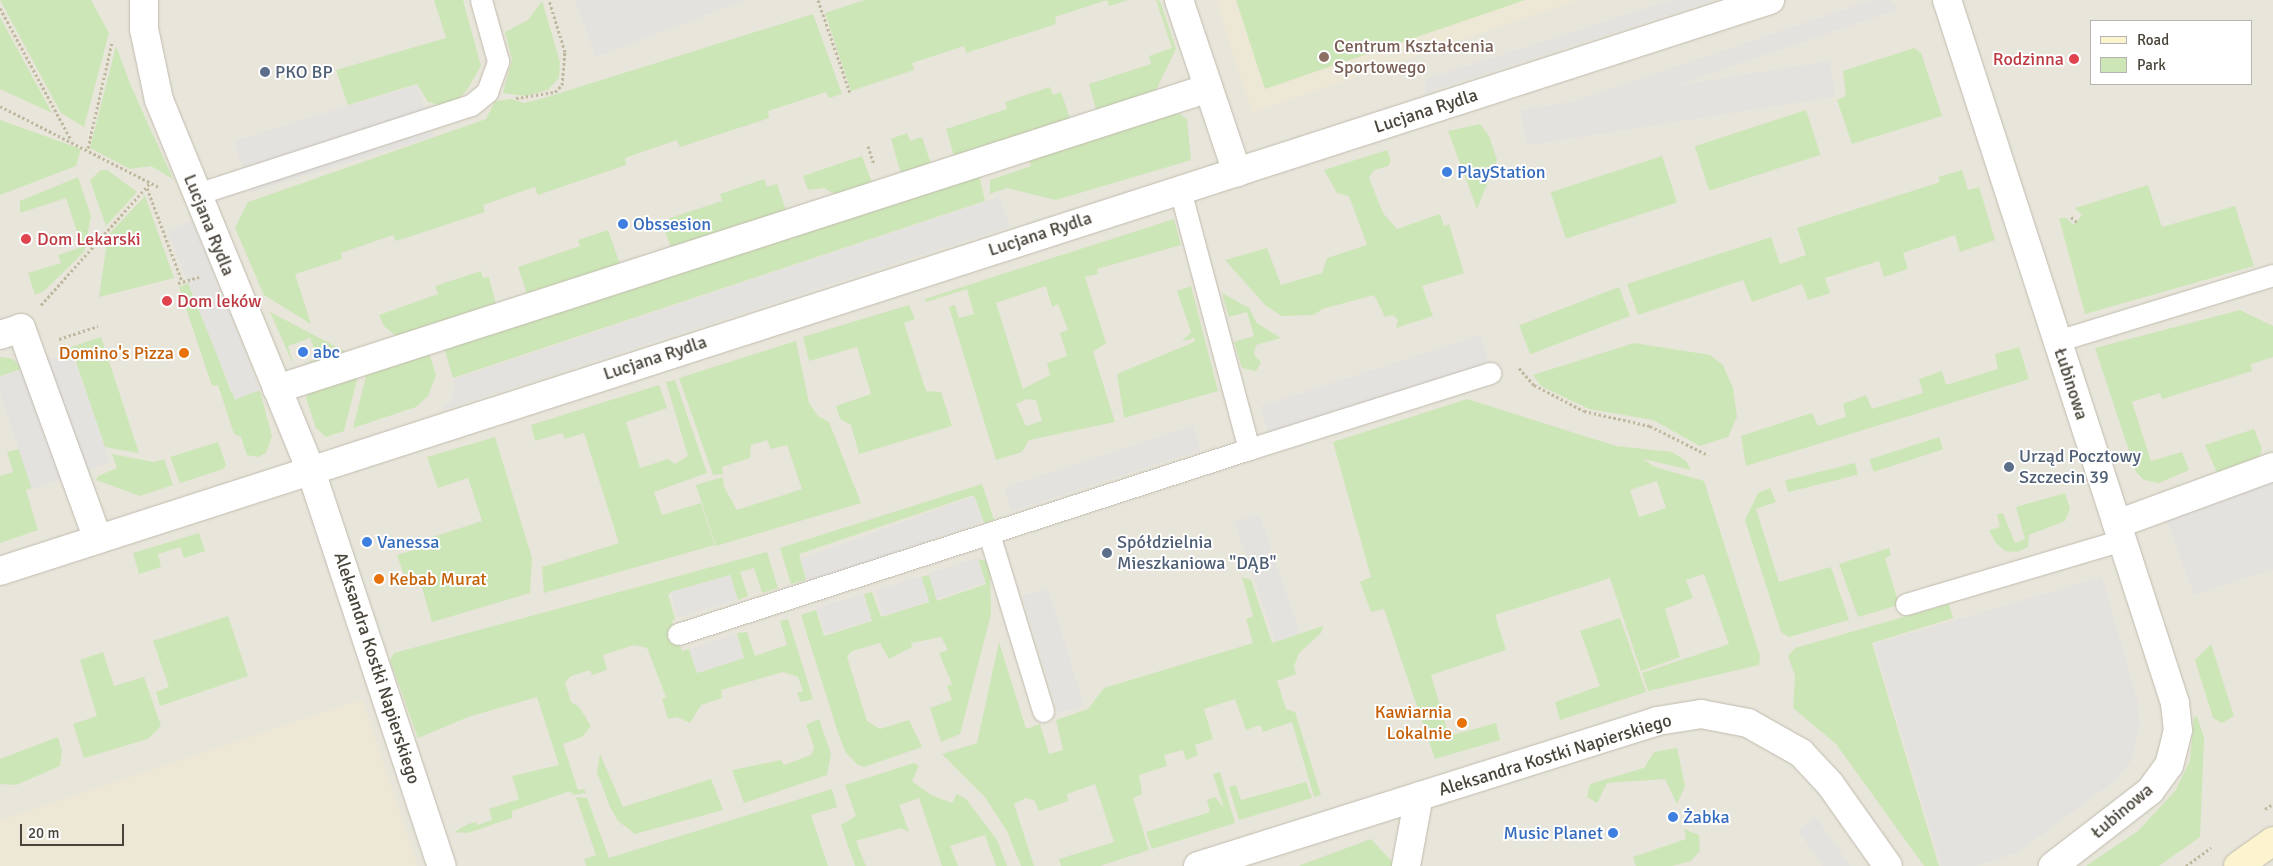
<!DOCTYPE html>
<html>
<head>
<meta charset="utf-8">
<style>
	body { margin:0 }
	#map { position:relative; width:2273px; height:866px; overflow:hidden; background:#f5f2eb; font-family:Signika,sans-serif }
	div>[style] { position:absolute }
	.residential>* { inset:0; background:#e8e5da }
	.education>* { inset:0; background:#ede8d6 }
	.green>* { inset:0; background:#cde6b7; transform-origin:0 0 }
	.parking>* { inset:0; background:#e4e2df; transform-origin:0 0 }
	.path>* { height:3px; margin-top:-1.5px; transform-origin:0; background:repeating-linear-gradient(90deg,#c1b8a0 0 2.5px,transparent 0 5px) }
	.roads { filter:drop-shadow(0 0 1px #c0bbae) drop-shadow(0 0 1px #c0bbae) }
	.lane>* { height:21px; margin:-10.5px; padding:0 10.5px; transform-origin:10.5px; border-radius:10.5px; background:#fff }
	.street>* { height:28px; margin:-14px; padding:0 14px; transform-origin:14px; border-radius:14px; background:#fff }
	.secondary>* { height:28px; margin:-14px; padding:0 14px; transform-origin:14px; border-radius:14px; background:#fcf4ce }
	.dots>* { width:14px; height:14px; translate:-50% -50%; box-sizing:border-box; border:2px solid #fff; border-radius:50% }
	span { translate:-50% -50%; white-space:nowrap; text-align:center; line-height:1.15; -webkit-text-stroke:4px #fff; paint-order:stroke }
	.education-label { font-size:18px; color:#785e54 }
	.left { translate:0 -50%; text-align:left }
	.health-label { font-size:18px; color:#be3a42 }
	.right { translate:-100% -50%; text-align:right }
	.service-label { font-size:18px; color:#4e5e75 }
	.street-label { font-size:18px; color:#494439 }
	.shop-label { font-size:18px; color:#366cbe }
	.food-label { font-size:18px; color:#c56008 }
	.legend { position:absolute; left:2090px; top:20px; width:162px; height:65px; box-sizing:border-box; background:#fff; border:1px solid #b6b4b0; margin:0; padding:6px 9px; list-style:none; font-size:15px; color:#494439 }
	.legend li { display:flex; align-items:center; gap:10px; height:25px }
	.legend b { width:25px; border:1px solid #b6b4b0 }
	.scale { position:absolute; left:20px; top:824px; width:104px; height:22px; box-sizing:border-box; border:2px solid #494439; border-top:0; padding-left:6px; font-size:15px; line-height:18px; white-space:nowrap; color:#494439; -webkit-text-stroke:4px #fff; paint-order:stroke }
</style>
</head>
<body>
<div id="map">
	<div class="residential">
		<i style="clip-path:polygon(evenodd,0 0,2273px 0,2273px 866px,0 866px,0 0,2092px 21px,2252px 21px,2252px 84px,2092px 84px,2092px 21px)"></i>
	</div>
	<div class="education">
		<i style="clip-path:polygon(1216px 0,1577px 0,1252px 113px)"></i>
		<i style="clip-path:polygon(362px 699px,418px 866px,0 866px,0 820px)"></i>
	</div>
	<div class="green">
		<i style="clip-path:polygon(0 0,91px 0,109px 33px,84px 127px,61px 113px)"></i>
		<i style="clip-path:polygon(434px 0,463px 0,481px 66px,467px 90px,456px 101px,439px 105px,428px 102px,417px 84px,348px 105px,336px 70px,446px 38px)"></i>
		<i style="clip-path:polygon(865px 0,1128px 0,1109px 6px,1107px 0,1055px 17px,1056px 24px,966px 53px,964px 46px,912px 63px,914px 70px,851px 91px,825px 13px)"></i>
		<i style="clip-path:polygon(1156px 0,1160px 1px,1176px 49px,1154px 94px,1097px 113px,1089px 84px,1151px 64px,1149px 56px,1172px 48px)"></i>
		<i style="clip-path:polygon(1236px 0,1525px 0,1265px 89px)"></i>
		<i style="clip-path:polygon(542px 1px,560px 62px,559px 78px,548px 90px,526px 96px,503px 93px,512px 59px,505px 32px,528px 20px)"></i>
		<i style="clip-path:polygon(813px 14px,842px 94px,829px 98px,826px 92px,768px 111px,769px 118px,680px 147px,677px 140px,625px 158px,626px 165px,538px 195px,535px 187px,483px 205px,485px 212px,396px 241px,393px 235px,341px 253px,342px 259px,295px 274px,311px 324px,264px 295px,235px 228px,248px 202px,486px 119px,495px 101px,511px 99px,524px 103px,544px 98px)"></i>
		<i style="clip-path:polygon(0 17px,52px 113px,0 89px)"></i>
		<i style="clip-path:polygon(116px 46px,131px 86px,173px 179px,151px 166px,130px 169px,90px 148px)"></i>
		<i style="clip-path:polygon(1914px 48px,1921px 53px,1942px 116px,1852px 144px,1837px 100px,1846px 96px,1843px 71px)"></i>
		<i style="clip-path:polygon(1050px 87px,1053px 95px,1061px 92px,1071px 121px,955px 159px,946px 129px,1007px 109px,1005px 102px)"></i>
		<i style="left:1806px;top:110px;width:47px;height:117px;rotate:72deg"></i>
		<i style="clip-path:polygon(1170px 114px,1180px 114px,1187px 119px,1191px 160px,1056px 200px,1007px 188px,990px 194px,990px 180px,1031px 166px,1030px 159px)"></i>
		<i style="clip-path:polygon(0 120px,81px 149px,76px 166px,0 195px)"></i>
		<i style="clip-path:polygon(1480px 124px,1489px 136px,1497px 160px,1477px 209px,1448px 131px)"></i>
		<i style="clip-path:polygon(907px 133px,910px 141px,922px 137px,932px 167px,902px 177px,891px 139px)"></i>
		<i style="clip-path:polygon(1387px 150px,1391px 161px,1388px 166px,1374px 170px,1369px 178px,1383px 213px,1397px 229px,1440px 214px,1444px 226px,1449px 224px,1464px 273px,1422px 286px,1433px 316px,1396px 328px,1398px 320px,1393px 315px,1385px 317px,1374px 295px,1322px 309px,1314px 315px,1282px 316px,1266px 306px,1225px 260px,1267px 248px,1281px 285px,1322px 273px,1327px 258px,1367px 245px,1349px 196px,1337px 193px,1324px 170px)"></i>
		<i style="clip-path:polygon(862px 156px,872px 183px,836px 195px,824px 188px,808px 190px,803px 176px)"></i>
		<i style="left:1662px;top:156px;width:49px;height:117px;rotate:72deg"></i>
		<i style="clip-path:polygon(101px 170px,107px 170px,137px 192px,106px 226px,90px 180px)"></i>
		<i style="clip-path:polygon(1962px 170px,1968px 190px,1979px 187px,1995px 240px,1960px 252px,1955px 235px,1903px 253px,1908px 269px,1884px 277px,1879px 261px,1825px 278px,1830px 293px,1808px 300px,1802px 284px,1752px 302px,1743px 280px,1638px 315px,1627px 284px,1771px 237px,1780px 264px,1806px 255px,1797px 228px,1940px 182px,1938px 177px)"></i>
		<i style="clip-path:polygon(979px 175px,985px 201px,453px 378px,444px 347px)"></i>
		<i style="clip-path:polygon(78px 177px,91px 216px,84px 252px,44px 291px,35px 295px,28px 273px,61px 263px,58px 255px,82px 247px,66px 198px,20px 213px,20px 201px)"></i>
		<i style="clip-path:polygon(764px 179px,767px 187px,777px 184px,787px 213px,672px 250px,661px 221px,722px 201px,720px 194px)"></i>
		<i style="clip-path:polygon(2148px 185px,2162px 227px,2235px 206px,2254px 266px,2085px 314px,2059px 218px,2066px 218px,2074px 225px,2082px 215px,2075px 208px)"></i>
		<i style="clip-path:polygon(145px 196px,174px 278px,99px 297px,108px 235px)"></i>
		<i style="clip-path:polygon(evenodd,1174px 219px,1181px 245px,1097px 269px,1098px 274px,1085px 277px,1106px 343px,1093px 352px,1115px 422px,1029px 440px,1022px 452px,996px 460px,949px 307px,955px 305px,959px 318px,974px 314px,967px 289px,926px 302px,925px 299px,1174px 219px,1046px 286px,1052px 307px,1058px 304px,1068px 330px,1060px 333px,1067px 356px,1047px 363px,1050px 375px,1023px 389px,996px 303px,1046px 286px,1174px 219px,1027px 399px,1036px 400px,1042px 421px,1026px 426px,1016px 404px,1027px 399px)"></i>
		<i style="clip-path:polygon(608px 230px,621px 267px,528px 297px,518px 267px,580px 246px,578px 240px)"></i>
		<i style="clip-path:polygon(481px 271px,483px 278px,489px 277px,496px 304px,398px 338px,384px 326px,379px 315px,438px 294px,435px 286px)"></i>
		<i style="clip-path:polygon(191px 282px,231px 392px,260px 391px,272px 436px,266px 453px,258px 457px,247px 455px,241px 437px,234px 434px,218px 385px,212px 386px,179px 287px)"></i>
		<i style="clip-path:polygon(1191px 286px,1218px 391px,1124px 418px,1117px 374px,1194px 342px,1195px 338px,1182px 341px,1191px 332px,1177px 291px)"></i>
		<i style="left:1619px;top:287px;width:31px;height:107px;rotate:69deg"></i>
		<i style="clip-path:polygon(1222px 293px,1249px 308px,1257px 323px,1281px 338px,1256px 345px,1254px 355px,1261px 362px,1256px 371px,1242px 368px,1234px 342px,1254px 336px,1247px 312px,1229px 317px)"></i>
		<i style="clip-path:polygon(909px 305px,915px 319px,904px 323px,926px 391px,941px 392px,952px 426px,859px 454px,851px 425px,840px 419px,836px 406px,871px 394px,857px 347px,809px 361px,803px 337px)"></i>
		<i style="clip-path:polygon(2240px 310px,2273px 326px,2273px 357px,2251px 364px,2252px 371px,2162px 399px,2160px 393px,2132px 402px,2151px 461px,2182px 452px,2189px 470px,2159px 483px,2144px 480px,2136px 472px,2095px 348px)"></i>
		<i style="clip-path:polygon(270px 312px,350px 354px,305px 363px,318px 358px,310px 338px,288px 346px,294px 366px)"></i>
		<i style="clip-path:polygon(101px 337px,139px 453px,105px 447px,71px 347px)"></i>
		<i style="clip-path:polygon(796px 341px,809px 403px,818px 416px,829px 422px,861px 503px,716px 546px,696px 485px,723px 477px,724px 487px,737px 510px,802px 489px,787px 445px,771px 449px,767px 440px,751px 445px,750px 458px,722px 467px,723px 474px,713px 475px,679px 378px)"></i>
		<i style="clip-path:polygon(1634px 343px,1710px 355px,1723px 365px,1733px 388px,1737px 417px,1728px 437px,1700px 446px,1653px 420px,1589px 409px,1541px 386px,1533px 375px)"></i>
		<i style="clip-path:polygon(2019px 347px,2029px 379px,1746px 466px,1741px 436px,1812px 413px,1818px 426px,1846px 417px,1843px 404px,1866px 395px,1872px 409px,1923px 393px,1919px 379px,1942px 371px,1946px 385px,1998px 369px,1995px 354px)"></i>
		<i style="clip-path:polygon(429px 353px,436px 375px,428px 396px,416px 407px,353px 428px,367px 372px)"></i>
		<i style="clip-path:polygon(0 357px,13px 359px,22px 369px,0 376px)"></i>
		<i style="clip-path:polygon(358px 376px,344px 431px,326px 437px,316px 428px,306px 398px,308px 393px)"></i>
		<i style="clip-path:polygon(675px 380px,707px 473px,654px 492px,662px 515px,701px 503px,715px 545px,544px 593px,542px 567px,619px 543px,584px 433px,565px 439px,562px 433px,535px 441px,531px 425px,659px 385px,667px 408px,626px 422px,640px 468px,668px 459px,675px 464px,688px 456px,666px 382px)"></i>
		<i style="clip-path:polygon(evenodd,1467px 399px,1616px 446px,1672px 452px,1686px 461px,1691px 470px,1643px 459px,1655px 467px,1704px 481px,1760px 656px,1759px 665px,1648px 691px,1642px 673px,1729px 644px,1704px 574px,1686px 580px,1693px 598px,1665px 609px,1680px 657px,1641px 671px,1610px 578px,1495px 615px,1506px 650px,1431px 675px,1449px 736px,1496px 723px,1500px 740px,1435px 759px,1384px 609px,1371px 612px,1360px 582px,1371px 577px,1333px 442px,1467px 399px,1657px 481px,1666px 508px,1639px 517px,1630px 490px,1657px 481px)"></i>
		<i style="clip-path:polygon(2254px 429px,2262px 449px,2259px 458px,2217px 473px,2205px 445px)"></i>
		<i style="clip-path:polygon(495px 437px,532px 558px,530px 593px,432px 622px,418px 574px,405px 578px,397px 555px,435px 544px,433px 537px,482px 521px,468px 478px,438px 488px,427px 457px)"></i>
		<i style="left:1939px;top:437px;width:13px;height:73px;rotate:72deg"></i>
		<i style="clip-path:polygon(218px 442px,226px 465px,223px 469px,180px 483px,170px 457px)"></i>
		<i style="clip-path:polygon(19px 449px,32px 488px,26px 490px,38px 530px,0 543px,0 476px,13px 472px,7px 452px)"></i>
		<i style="clip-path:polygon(112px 454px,154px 462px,164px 459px,173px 485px,140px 496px,96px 480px,98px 476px,117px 468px)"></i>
		<i style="left:1855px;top:463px;width:12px;height:72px;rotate:76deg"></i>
		<i style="clip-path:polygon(982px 484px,994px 520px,984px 523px,974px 495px,799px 554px,806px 580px,791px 584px,780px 548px)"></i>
		<i style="clip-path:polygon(1770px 488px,1776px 502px,1756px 509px,1779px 582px,1831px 567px,1849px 620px,1789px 637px,1781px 632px,1745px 520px,1758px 493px)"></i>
		<i style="clip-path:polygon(2065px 493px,2070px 509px,2065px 521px,2029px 535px,2028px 547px,2017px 552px,2005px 551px,1996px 543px,1989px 530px,2000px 527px,1997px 514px,2003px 513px,2015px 543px,2025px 539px,2016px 507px)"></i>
		<i style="clip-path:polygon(199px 533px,205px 551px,184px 558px,180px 547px,158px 554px,161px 567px,139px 574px,133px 553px)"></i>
		<i style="clip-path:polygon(1889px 548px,1891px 555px,1885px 558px,1899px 605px,1858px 617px,1839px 564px)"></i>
		<i style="clip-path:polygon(767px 552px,778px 588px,762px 593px,754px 568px,740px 572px,748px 596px,738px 600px,730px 575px,668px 594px,675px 619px,672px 621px,682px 651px,689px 649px,697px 673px,744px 658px,737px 633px,747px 632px,755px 656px,787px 645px,780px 621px,788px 619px,813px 699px,801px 702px,797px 693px,803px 691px,798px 677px,783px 672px,721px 690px,722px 698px,701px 705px,690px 723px,677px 717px,668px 719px,662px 699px,666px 697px,647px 648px,634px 645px,603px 655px,607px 670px,592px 675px,590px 670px,571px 676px,565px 682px,571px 702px,579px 707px,591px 726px,582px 737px,563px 744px,578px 790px,584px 789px,586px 793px,573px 795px,570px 791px,512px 811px,512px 818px,468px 833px,454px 832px,468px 824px,476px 822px,478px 825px,492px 820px,489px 809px,519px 799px,512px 776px,559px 765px,537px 697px,468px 717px,418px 738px,390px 660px,394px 653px)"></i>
		<i style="clip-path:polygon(978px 559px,986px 561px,990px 568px,991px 614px,960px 734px,941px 742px,930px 708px,952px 700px,947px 686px,952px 684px,939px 653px,948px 650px,941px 637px,911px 643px,912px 647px,889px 659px,880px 643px,852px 651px,847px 657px,867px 721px,880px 729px,909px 720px,922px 747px,864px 767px,858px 765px,846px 753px,839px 736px,801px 615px,816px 610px,824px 636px,872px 621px,864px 594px,872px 592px,881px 617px,929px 602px,921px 577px,929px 575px,937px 601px,986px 584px)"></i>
		<i style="clip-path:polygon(1242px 577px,1251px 580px,1272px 643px,1323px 626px,1321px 633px,1299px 653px,1294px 666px,1296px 674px,1277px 681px,1286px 709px,1295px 712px,1321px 795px,1314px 797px,1292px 722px,1263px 732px,1260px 725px,1246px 730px,1235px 699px,1204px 709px,1213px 739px,1195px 745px,1198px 755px,1186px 760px,1183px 750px,1164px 755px,1167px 766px,1139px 775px,1142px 794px,1133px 798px,1149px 850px,1100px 866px,1061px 866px,1059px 859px,1114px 842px,1095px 784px,1067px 794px,1068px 801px,1039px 811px,1035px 801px,1026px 798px,1014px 804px,1034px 866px,1021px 866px,1007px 831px,984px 796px,942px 754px,977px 743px,999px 642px,1026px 729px,1040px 724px,1049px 754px,1063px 750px,1056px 720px,1088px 709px,1104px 688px,1253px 643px,1246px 619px,1253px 616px)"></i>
		<i style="clip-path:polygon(1949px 604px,1953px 618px,1872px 643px,1939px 866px,1924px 866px,1836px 744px,1793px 708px,1795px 676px,1788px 656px,1795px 648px)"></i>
		<i style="clip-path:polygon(228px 616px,248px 676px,160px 706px,156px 692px,169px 687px,153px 641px)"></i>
		<i style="clip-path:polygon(1620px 618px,1646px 692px,1560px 720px,1555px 702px,1600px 686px,1580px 631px)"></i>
		<i style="clip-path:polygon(2211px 644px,2234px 716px,2222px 723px,2213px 718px,2195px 660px)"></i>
		<i style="clip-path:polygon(103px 652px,114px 686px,144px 677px,161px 726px,148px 739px,84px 758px,73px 724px,97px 716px,80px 660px)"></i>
		<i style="clip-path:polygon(2197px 716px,2204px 738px,2200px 837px,2159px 866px,2086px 866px,2138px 831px,2175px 791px,2190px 761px,2194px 717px)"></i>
		<i style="clip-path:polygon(819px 719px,831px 754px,827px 775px,744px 803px,732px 770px,781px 760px,784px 765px,811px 755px,814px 747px,806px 725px)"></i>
		<i style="clip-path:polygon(58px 737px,62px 751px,60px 766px,16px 785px,0 784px,0 759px)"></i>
		<i style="clip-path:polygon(1677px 748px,1685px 786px,1677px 804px,1665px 779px,1607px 783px,1597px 803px,1587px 797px,1590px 784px,1644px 768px,1654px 752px)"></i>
		<i style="clip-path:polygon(600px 754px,623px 807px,711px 779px,723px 810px,635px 834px,618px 821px,610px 807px,597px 772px)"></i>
		<i style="clip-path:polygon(914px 763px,919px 766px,912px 781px,931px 795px,952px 803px,957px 794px,966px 799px,997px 840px,1007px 866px,996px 866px,985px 835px,950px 846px,958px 866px,942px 866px,919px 798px,899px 805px,909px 832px,901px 828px,856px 841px,866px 866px,855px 866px,841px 825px,856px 816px,845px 785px)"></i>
		<i style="clip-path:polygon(1220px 772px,1235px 823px,1152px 849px,1146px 832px,1210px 812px,1207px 800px,1215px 797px,1224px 808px,1213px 774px)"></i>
		<i style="clip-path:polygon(1306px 782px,1312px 798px,1239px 820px,1229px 787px,1236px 785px,1241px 800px)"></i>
		<i style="clip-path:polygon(832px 789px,837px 807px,811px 815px,828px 866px,586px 866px,584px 859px,596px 855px,576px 797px,587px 798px,609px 858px)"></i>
		<i style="clip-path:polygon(1684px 829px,1699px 835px,1700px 851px,1691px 861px,1672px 866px,1636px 866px,1633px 857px,1686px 839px)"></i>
		<i style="clip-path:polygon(1371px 839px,1396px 866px,1298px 866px)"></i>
	</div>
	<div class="parking">
		<i style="clip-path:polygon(575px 0,745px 0,596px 57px)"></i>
		<i style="clip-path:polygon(1672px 0,1715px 0,1425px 93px,1426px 79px)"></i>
		<i style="clip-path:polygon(1872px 0,1890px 0,1899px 9px,1553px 127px,1536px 114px)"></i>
		<i style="left:1830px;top:61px;width:36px;height:313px;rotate:81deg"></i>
		<i style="left:417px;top:85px;width:54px;height:191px;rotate:73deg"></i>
		<i style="clip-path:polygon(999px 197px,1010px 226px,441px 411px,453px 397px,454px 379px)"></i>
		<i style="left:192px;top:221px;width:182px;height:27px;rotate:68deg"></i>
		<i style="left:1480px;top:335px;width:29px;height:231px;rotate:72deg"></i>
		<i style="clip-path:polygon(72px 352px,110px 462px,32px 489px,0 393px,0 377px)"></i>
		<i style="left:1193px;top:426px;width:25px;height:199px;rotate:72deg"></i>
		<i style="clip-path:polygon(2273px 477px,2273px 569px,2194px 595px,2166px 518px)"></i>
		<i style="left:974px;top:496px;width:27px;height:185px;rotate:70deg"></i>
		<i style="left:1259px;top:514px;width:126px;height:26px;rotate:71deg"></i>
		<i style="left:977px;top:558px;width:26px;height:51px;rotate:72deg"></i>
		<i style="left:730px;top:575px;width:26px;height:62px;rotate:74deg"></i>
		<i style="left:921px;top:576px;width:26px;height:48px;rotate:72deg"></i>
		<i style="clip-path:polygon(2102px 577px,2137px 699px,2140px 722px,2132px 759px,2117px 779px,2018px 852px,1977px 866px,1941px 866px,1874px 644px)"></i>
		<i style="left:1048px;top:588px;width:123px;height:27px;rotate:73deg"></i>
		<i style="left:863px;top:594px;width:27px;height:48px;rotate:73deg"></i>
		<i style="left:736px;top:634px;width:25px;height:49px;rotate:72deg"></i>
		<i style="clip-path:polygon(1816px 817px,1850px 866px,1823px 866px,1798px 830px)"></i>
	</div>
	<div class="path">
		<i style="left:818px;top:0;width:98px;rotate:71deg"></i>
		<i style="left:0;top:8px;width:148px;rotate:61.7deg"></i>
		<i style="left:516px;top:98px;width:39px;rotate:-9deg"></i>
		<i style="left:555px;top:92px;width:10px;rotate:-45deg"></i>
		<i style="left:562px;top:85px;width:33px;rotate:-85deg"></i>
		<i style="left:565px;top:52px;width:54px;rotate:-107.1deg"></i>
		<i style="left:0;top:106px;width:178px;rotate:27deg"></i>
		<i style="left:868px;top:146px;width:19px;rotate:72deg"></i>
		<i style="left:88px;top:148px;width:109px;rotate:-77.2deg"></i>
		<i style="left:147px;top:188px;width:99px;rotate:69.4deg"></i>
		<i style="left:2071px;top:217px;width:8px;rotate:40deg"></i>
		<i style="left:178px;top:283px;width:22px;rotate:-16deg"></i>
		<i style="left:41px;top:305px;width:165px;rotate:-48.2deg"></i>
		<i style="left:59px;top:339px;width:41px;rotate:-18.4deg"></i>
		<i style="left:1519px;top:368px;width:23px;rotate:49deg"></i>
		<i style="left:1534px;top:385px;width:56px;rotate:27.5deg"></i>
		<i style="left:1584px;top:411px;width:68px;rotate:12.8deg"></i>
		<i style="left:1650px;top:426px;width:65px;rotate:26.6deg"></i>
		<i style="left:2265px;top:809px;width:9px;rotate:-32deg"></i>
		<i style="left:2186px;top:866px;width:31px;rotate:-36deg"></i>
	</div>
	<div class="roads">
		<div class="lane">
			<i style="left:1180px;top:190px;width:268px;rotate:75.1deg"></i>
			<i style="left:1249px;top:449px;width:253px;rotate:-17.5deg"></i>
			<i style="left:197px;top:194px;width:288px;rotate:-18deg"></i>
			<i style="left:471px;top:105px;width:21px;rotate:-39deg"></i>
			<i style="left:487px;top:92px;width:33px;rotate:-70deg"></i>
			<i style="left:498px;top:61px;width:63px;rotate:-105.6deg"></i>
			<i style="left:2057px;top:341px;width:226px;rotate:-17deg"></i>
			<i style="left:989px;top:534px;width:185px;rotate:73deg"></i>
			<i style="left:1906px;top:604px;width:225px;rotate:-16.5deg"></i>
			<i style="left:678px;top:634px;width:600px;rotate:-17.95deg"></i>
		</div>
		<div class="street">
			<i style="left:144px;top:0;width:29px;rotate:90deg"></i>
			<i style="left:144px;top:29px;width:73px;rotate:78.1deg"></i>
			<i style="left:159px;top:100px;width:401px;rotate:67.7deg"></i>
			<i style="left:311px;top:471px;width:416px;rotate:71.7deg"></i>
			<i style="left:1179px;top:0;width:182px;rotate:71.4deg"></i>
			<i style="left:1947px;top:0;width:739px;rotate:72.03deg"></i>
			<i style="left:2175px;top:703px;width:27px;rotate:84deg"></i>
			<i style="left:2178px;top:730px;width:36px;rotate:104deg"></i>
			<i style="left:2169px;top:765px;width:32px;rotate:126deg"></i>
			<i style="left:2150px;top:791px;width:123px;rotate:142.3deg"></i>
			<i style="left:0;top:335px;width:22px;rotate:-18deg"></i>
			<i style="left:21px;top:328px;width:225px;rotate:70deg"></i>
			<i style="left:277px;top:389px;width:979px;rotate:-17.9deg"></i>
			<i style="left:2117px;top:524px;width:166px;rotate:-20.1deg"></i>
			<i style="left:0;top:571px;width:1860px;rotate:-17.88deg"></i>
			<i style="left:1198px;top:866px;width:481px;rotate:-17.5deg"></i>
			<i style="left:1657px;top:721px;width:45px;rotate:-9deg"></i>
			<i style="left:1701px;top:714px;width:48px;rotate:10.8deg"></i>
			<i style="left:1748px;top:723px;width:61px;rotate:29.5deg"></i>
			<i style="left:1801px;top:753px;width:42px;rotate:46.9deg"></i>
			<i style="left:1830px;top:784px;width:100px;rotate:54.7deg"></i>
			<i style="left:1406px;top:866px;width:71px;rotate:-79.5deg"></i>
		</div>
		<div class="secondary">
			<i style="left:2238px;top:866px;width:43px;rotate:-35.5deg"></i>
		</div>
	</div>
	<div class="dots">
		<i style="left:1324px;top:57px;background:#8d6e63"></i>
		<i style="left:2074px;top:59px;background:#e0444e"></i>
		<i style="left:265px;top:72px;background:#5c6f8a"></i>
		<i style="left:1447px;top:172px;background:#3f7fe0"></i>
		<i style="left:623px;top:224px;background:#3f7fe0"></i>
		<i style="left:26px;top:239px;background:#e0444e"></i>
		<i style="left:167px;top:301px;background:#e0444e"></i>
		<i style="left:303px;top:352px;background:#3f7fe0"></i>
		<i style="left:184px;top:353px;background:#e8710a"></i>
		<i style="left:2009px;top:467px;background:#5c6f8a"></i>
		<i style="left:367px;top:542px;background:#3f7fe0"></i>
		<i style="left:1107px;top:553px;background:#5c6f8a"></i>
		<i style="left:379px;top:579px;background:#e8710a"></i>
		<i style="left:1462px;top:723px;background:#e8710a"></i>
		<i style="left:1673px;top:817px;background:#3f7fe0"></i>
		<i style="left:1613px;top:833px;background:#3f7fe0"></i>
	</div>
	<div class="education-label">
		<span class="left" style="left:1334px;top:57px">Centrum Kształcenia<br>Sportowego</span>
	</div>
	<div class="health-label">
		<span class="right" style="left:2064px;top:59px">Rodzinna</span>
		<span class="left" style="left:37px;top:239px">Dom Lekarski</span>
		<span class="left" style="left:177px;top:301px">Dom leków</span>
	</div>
	<div class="service-label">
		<span class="left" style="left:275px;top:72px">PKO BP</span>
		<span class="left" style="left:2019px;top:467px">Urząd Pocztowy<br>Szczecin 39</span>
		<span class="left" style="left:1117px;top:553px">Spółdzielnia<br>Mieszkaniowa "DĄB"</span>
	</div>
	<div class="street-label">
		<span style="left:1426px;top:111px;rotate:-18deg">Lucjana Rydla</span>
		<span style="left:209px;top:225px;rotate:68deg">Lucjana Rydla</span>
		<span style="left:1040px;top:234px;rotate:-18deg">Lucjana Rydla</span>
		<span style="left:655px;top:358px;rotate:-18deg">Lucjana Rydla</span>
		<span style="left:2071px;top:384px;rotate:72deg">Łubinowa</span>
		<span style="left:377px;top:668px;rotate:72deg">Aleksandra Kostki Napierskiego</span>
		<span style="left:1555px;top:755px;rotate:-17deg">Aleksandra Kostki Napierskiego</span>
		<span style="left:2122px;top:811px;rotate:-40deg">Łubinowa</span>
	</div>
	<div class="shop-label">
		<span class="left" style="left:1457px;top:172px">PlayStation</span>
		<span class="left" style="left:633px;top:224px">Obssesion</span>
		<span class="left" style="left:313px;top:352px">abc</span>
		<span class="left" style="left:377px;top:542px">Vanessa</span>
		<span class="left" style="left:1683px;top:817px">Żabka</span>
		<span class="right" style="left:1603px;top:833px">Music Planet</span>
	</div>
	<div class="food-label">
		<span class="right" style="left:174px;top:353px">Domino's Pizza</span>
		<span class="left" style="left:389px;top:579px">Kebab Murat</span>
		<span class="right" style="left:1452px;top:723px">Kawiarnia<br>Lokalnie</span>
	</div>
	<ul class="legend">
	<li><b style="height:6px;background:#fcf4ce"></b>Road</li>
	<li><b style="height:14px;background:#cde6b7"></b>Park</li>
	</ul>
	<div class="scale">20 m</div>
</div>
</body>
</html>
